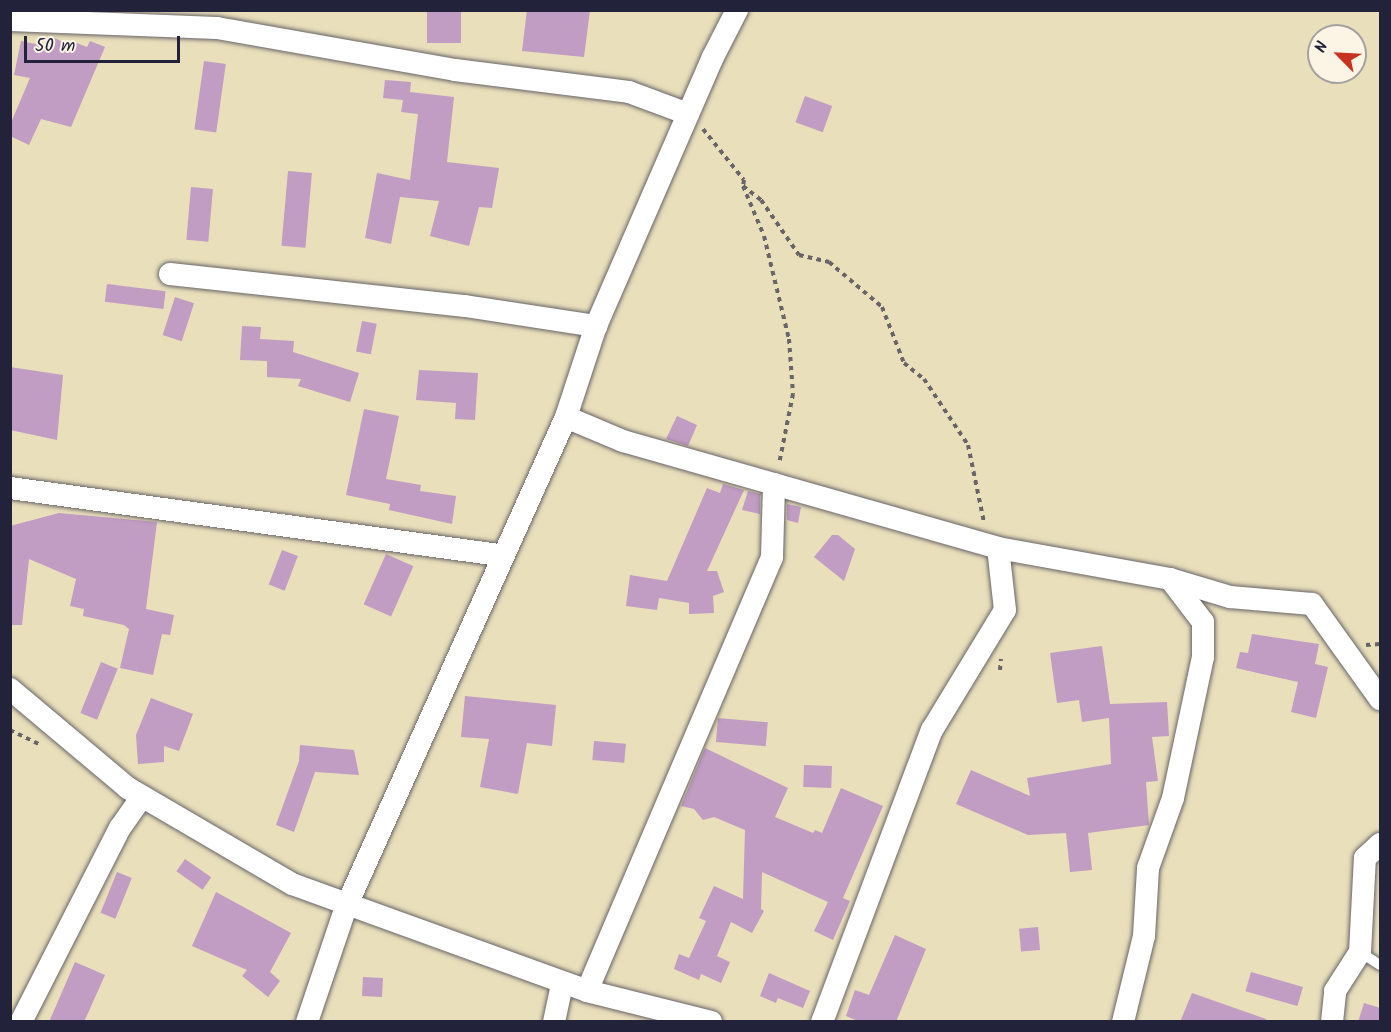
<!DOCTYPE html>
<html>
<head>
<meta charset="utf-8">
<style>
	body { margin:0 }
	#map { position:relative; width:1391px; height:1032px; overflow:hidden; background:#e9dfbb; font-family:Kalam,sans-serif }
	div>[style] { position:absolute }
	.building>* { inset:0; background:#c19cc3; transform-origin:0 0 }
	.path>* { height:4px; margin-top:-2px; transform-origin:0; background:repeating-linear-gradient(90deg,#686468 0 4.5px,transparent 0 9px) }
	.roads { filter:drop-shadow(0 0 2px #686468) drop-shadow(0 0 2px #686468) }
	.lane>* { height:10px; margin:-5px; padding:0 5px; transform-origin:5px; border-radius:5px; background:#fff }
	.street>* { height:22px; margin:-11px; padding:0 11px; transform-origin:11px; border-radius:11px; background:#fff }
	span { translate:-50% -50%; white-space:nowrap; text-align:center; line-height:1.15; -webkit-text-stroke:5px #fcf5e5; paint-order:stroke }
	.frame { position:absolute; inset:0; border:12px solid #22223b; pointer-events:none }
	.north { position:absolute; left:1307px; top:24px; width:60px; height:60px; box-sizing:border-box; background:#fcf5e5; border:2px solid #a5a1a1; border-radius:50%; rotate:294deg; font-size:16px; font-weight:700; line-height:24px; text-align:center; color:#22223b }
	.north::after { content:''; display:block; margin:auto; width:21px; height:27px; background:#c8321e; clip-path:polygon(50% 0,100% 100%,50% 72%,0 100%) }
	.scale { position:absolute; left:24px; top:36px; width:156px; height:27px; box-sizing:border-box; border:3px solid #22223b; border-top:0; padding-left:8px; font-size:18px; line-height:21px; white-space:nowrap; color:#22223b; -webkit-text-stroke:4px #fcf5e5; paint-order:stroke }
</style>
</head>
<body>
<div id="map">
	<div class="building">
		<i style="left:427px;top:10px;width:34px;height:33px"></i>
		<i style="clip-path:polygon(527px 10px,590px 10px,584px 57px,522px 51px)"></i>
		<i style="clip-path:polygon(50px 36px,72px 46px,74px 42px,87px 47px,90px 41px,105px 47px,71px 127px,41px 119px,29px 145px,10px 136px,10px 125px,30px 78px,14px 75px,21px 41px,45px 46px)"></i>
		<i style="left:204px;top:61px;width:22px;height:69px;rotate:8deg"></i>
		<i style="clip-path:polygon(385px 80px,411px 82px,410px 92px,454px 97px,447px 162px,499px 168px,492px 208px,479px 207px,469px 246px,430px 236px,439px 201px,400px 197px,391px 244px,365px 238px,377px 173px,410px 180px,418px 114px,401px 112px,403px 100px,383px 98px)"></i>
		<i style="left:805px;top:96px;width:29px;height:28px;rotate:20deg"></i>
		<i style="left:288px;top:171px;width:24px;height:75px;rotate:5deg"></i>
		<i style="left:191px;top:187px;width:22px;height:53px;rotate:5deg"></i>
		<i style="left:107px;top:284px;width:59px;height:18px;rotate:7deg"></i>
		<i style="left:175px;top:297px;width:20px;height:40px;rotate:18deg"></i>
		<i style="left:362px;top:321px;width:15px;height:31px;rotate:11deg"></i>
		<i style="clip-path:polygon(242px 326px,261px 327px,260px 339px,294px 341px,293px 352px,359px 373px,350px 402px,298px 386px,301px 379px,267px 377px,267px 361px,240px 360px)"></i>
		<i style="clip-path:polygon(10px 367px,63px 375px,57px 440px,10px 430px)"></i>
		<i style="clip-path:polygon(419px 370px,478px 373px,475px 420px,455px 419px,456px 403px,416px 400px)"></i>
		<i style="clip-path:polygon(364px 409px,399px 416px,386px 479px,421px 485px,420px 491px,456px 496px,452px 524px,389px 510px,390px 504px,346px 495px)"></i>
		<i style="clip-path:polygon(677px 416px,697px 425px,688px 446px,666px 439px)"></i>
		<i style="clip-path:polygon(723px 484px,744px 490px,707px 571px,717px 571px,724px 592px,713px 596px,714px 613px,689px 614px,689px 603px,659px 598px,657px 610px,626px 606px,630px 575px,667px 581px,707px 488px,720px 493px)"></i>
		<i style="clip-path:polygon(748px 491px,760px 494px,760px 514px,742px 510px)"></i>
		<i style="clip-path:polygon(787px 504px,801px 507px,798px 523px,787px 520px)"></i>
		<i style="clip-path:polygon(59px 513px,157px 522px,146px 609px,174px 615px,170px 635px,162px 634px,153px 675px,120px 668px,129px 629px,124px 625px,83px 616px,84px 609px,70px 606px,76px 579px,29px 559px,22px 625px,10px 625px,10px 526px)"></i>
		<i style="clip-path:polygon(832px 535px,838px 535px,855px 549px,844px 581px,814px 557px)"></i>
		<i style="left:282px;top:550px;width:17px;height:37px;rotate:21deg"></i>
		<i style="left:386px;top:554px;width:30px;height:55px;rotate:24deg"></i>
		<i style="clip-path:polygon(1252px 634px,1319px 644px,1315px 664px,1328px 667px,1316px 718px,1291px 712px,1298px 682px,1236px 668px,1240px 652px,1248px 653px)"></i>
		<i style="clip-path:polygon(1102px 646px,1110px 704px,1167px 702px,1169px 736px,1152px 737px,1158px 781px,1146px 782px,1149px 825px,1088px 833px,1092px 870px,1070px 872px,1066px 833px,1028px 835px,956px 804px,971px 770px,1030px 796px,1027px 778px,1111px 764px,1109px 718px,1082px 722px,1079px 700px,1057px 703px,1050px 653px)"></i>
		<i style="left:101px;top:662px;width:18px;height:55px;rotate:22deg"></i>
		<i style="clip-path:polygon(465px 696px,556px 705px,552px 746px,527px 743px,518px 794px,480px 787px,489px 739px,461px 737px)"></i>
		<i style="clip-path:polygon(151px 698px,193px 714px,179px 751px,164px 746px,164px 762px,138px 764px,136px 735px)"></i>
		<i style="left:718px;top:718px;width:50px;height:24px;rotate:5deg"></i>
		<i style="left:594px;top:741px;width:32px;height:19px;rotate:5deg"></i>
		<i style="clip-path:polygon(300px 745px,354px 750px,359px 775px,315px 772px,294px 832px,276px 825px,299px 761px)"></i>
		<i style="clip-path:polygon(705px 748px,788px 788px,775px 817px,813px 833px,815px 830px,822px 833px,841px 788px,883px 806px,843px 898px,850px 901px,833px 940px,814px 931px,828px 902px,762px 872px,761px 909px,764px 911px,752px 933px,731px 922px,717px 956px,730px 962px,721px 983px,701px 974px,699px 980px,674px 969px,679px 954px,689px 958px,706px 921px,699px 918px,714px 886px,743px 899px,745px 830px,714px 817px,703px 820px,694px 809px,681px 806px)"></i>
		<i style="left:804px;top:765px;width:28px;height:22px;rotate:2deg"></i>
		<i style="left:185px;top:859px;width:32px;height:15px;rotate:35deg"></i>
		<i style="left:117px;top:872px;width:16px;height:44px;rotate:22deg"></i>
		<i style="clip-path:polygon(216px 892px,291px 933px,270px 972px,280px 981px,268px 997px,242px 976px,247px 970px,192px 946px)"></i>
		<i style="left:1038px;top:927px;width:23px;height:19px;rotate:85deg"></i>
		<i style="clip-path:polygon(895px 935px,926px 949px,896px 1022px,860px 1022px,846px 1016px,855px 990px,869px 995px)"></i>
		<i style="clip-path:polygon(75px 962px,105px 975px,84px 1022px,49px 1022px)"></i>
		<i style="left:1251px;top:972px;width:54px;height:20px;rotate:16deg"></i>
		<i style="clip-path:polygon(769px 973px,810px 991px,803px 1008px,778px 998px,776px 1003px,760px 996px)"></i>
		<i style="left:363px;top:977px;width:20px;height:19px;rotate:3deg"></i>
		<i style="clip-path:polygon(1192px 993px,1266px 1019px,1265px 1022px,1180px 1022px)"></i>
		<i style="clip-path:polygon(1364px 1003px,1380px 1008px,1380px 1022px,1358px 1022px)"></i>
	</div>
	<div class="path">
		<i style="left:703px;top:129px;width:65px;rotate:51.2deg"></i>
		<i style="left:744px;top:180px;width:6px;rotate:99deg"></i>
		<i style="left:743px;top:186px;width:54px;rotate:67.2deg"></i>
		<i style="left:764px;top:236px;width:106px;rotate:76.4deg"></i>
		<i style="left:789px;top:339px;width:55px;rotate:85.8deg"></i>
		<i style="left:793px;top:394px;width:71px;rotate:101.3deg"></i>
		<i style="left:743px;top:186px;width:23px;rotate:38deg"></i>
		<i style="left:761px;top:200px;width:67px;rotate:55.4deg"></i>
		<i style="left:799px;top:255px;width:31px;rotate:13deg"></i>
		<i style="left:829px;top:262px;width:70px;rotate:40.3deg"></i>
		<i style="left:882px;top:307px;width:60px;rotate:68.6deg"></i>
		<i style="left:904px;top:363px;width:26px;rotate:39deg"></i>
		<i style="left:924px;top:379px;width:79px;rotate:56.3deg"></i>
		<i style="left:968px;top:445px;width:79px;rotate:78.3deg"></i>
		<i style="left:1366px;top:645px;width:14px;rotate:-4deg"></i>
		<i style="left:1000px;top:670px;width:11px;rotate:-85deg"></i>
		<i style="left:10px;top:730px;width:32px;rotate:26deg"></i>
	</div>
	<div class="roads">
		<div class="lane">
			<i style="left:1360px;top:952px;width:24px;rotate:33deg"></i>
		</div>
		<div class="street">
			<i style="left:10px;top:20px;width:207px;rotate:2.2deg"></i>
			<i style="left:217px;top:28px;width:242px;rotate:10deg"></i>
			<i style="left:455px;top:70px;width:175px;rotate:7.2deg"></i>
			<i style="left:629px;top:92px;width:63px;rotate:20.4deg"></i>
			<i style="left:170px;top:274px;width:297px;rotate:6.2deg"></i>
			<i style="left:465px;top:306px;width:133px;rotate:8.7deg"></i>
			<i style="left:566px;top:417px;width:62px;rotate:22.8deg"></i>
			<i style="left:623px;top:441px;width:390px;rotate:15.9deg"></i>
			<i style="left:998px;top:548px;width:175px;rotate:10.2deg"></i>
			<i style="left:1170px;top:579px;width:63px;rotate:16.7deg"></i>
			<i style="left:1230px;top:597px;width:82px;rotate:4.9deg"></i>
			<i style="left:1312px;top:604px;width:117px;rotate:54.4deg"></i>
			<i style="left:10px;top:488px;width:497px;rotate:7.8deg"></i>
			<i style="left:10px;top:689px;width:154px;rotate:40deg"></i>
			<i style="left:128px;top:788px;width:190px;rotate:30.3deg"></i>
			<i style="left:292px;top:884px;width:314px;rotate:19.9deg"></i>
			<i style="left:587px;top:991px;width:128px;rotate:14deg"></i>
			<i style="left:587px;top:991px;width:472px;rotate:-66.9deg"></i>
			<i style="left:772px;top:557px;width:73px;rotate:-88.4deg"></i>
			<i style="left:21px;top:1022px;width:218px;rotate:-63deg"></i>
			<i style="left:120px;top:828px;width:38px;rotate:-55deg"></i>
			<i style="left:307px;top:1022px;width:121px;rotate:-71.3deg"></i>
			<i style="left:346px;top:907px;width:537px;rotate:-65.82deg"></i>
			<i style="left:566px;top:417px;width:96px;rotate:-71.8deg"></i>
			<i style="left:596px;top:326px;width:293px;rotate:-66.5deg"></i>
			<i style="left:713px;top:57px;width:53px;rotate:-62.9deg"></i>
			<i style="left:554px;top:1022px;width:40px;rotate:-78deg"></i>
			<i style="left:822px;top:1022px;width:312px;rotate:-69.4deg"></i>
			<i style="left:932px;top:730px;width:140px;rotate:-58.7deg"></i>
			<i style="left:1005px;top:610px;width:62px;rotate:-96.4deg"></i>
			<i style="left:1123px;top:1022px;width:89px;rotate:-76.3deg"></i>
			<i style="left:1144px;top:936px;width:68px;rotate:-86.6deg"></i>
			<i style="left:1148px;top:868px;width:74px;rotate:-70.3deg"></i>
			<i style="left:1173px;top:798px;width:144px;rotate:-78deg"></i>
			<i style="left:1203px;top:657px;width:35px;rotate:-90deg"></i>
			<i style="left:1203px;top:622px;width:54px;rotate:-127.5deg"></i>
			<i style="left:1332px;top:1022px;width:31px;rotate:-84deg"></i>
			<i style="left:1335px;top:991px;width:46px;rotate:-57.3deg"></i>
			<i style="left:1360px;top:952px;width:94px;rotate:-87deg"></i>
			<i style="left:1365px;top:858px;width:21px;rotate:-43deg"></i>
		</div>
	</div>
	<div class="frame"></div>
	<div class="north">N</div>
	<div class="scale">50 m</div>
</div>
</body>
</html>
